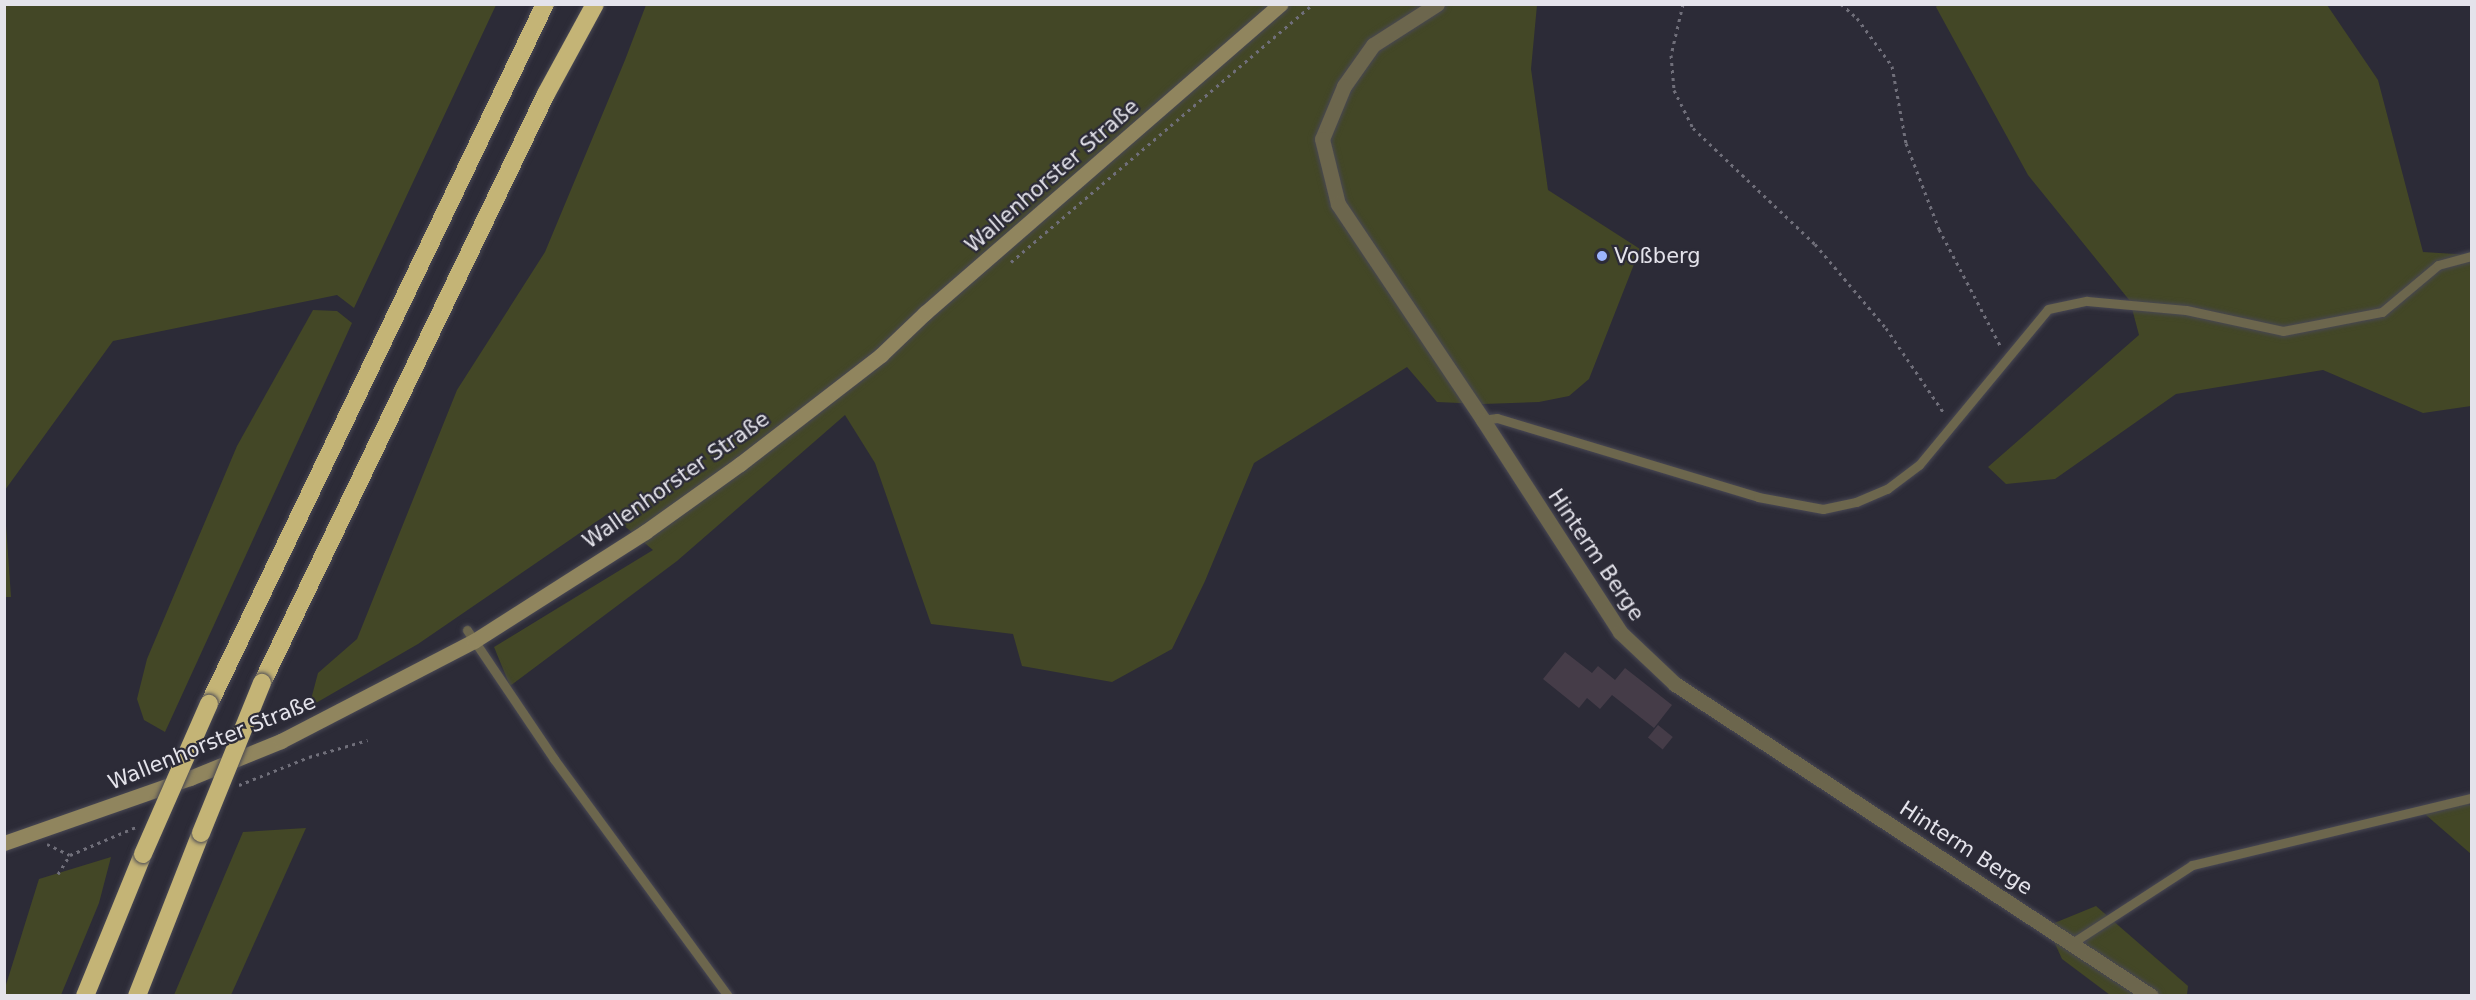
<!DOCTYPE html>
<html>
<head>
<meta charset="utf-8">
<style>
	body { margin:0 }
	#map { position:relative; width:2476px; height:1000px; overflow:hidden; background:#2c2b37; font-family:"DejaVu Sans",sans-serif }
	div>[style] { position:absolute }
	.green>* { inset:0; background:#434726 }
	.building>* { inset:0; background:#453c48; transform-origin:0 0 }
	.path>* { height:3px; margin-top:-1.5px; transform-origin:0; background:repeating-linear-gradient(90deg,#706f7a 0 3px,transparent 0 7.5px) }
	.roads { filter:drop-shadow(0 0 2px #494854) drop-shadow(0 0 2px #494854) }
	.lane>* { height:9px; margin:-4.5px; padding:0 4.5px; transform-origin:4.5px; border-radius:4.5px; background:#6c664d }
	.street>* { height:15px; margin:-7.5px; padding:0 7.5px; transform-origin:7.5px; border-radius:7.5px; background:#6c664d }
	.secondary>* { height:15px; margin:-7.5px; padding:0 7.5px; transform-origin:7.5px; border-radius:7.5px; background:#90855e }
	.highway>* { height:18px; margin:-9px; padding:0 9px; transform-origin:9px; border-radius:9px; background:#c4b476 }
	.bridges { filter:drop-shadow(0 0 2px #494854) drop-shadow(0 0 2px #494854) }
	.highway-bridge>* { height:18px; margin:-9px; padding:0 9px; transform-origin:9px; border-radius:9px; background:#c4b476 }
	.dots>* { width:16px; height:16px; translate:-50% -50%; box-sizing:border-box; border:3px solid #2c2b37; border-radius:50% }
	span { translate:-50% -50%; white-space:nowrap; text-align:center; line-height:1.15; -webkit-text-stroke:4.5px #2c2b37; paint-order:stroke }
	.street-label { font-size:21px; color:#e4e3eb }
	.poi-label { font-size:21px; color:#e4e3eb }
	.left { translate:0 -50%; text-align:left }
	.frame { position:absolute; inset:0; border:6px solid #e4e3eb; pointer-events:none }
</style>
</head>
<body>
<div id="map">
	<div class="green">
		<i style="clip-path:polygon(5px 4px,496px 4px,496px 5px,354px 308px,337px 295px,113px 341px,5px 490px)"></i>
		<i style="clip-path:polygon(1938px 4px,2327px 5px,2378px 80px,2423px 252px,2471px 255px,2471px 406px,2423px 413px,2323px 370px,2176px 394px,2055px 479px,2006px 484px,1988px 467px,2139px 335px,2130px 301px,2028px 175px,1936px 7px)"></i>
		<i style="clip-path:polygon(646px 5px,1537px 5px,1531px 69px,1548px 190px,1640px 249px,1589px 379px,1569px 396px,1539px 402px,1483px 404px,1437px 402px,1407px 367px,1254px 463px,1205px 581px,1172px 649px,1112px 682px,1022px 666px,1013px 634px,931px 624px,875px 463px,845px 415px,677px 561px,510px 686px,494px 647px,653px 550px,609px 513px,418px 644px,309px 707px,318px 673px,357px 639px,457px 390px,545px 252px,625px 60px)"></i>
		<i style="clip-path:polygon(313px 310px,337px 311px,352px 323px,165px 732px,144px 720px,137px 699px,147px 659px,237px 446px)"></i>
		<i style="clip-path:polygon(5px 511px,11px 597px,4px 597px)"></i>
		<i style="clip-path:polygon(2464px 800px,2471px 806px,2471px 854px,2419px 809px)"></i>
		<i style="clip-path:polygon(306px 828px,231px 995px,174px 995px,243px 832px)"></i>
		<i style="clip-path:polygon(111px 857px,99px 903px,61px 995px,5px 995px,5px 988px,39px 879px)"></i>
		<i style="clip-path:polygon(2096px 906px,2188px 986px,2187px 995px,2110px 995px,2062px 959px,2047px 926px)"></i>
	</div>
	<div class="building">
		<i style="clip-path:polygon(1565px 652px,1592px 673px,1598px 666px,1615px 680px,1625px 668px,1672px 705px,1654px 728px,1612px 695px,1600px 709px,1587px 698px,1579px 708px,1543px 679px)"></i>
		<i style="left:1658px;top:725px;width:19px;height:16px;rotate:39deg"></i>
	</div>
	<div class="path">
		<i style="left:1683px;top:4px;width:52px;rotate:103.2deg"></i>
		<i style="left:1671px;top:55px;width:35px;rotate:85deg"></i>
		<i style="left:1674px;top:90px;width:42px;rotate:63.4deg"></i>
		<i style="left:1693px;top:128px;width:168px;rotate:43.6deg"></i>
		<i style="left:1815px;top:244px;width:110px;rotate:49.8deg"></i>
		<i style="left:1886px;top:328px;width:103px;rotate:55.7deg"></i>
		<i style="left:1841px;top:4px;width:21px;rotate:41deg"></i>
		<i style="left:1857px;top:18px;width:59px;rotate:53.9deg"></i>
		<i style="left:1892px;top:66px;width:78px;rotate:79.7deg"></i>
		<i style="left:1906px;top:143px;width:92px;rotate:69deg"></i>
		<i style="left:1939px;top:229px;width:133px;rotate:62.3deg"></i>
		<i style="left:1011px;top:262px;width:397px;rotate:-40.5deg"></i>
		<i style="left:239px;top:785px;width:75px;rotate:-21.8deg"></i>
		<i style="left:309px;top:757px;width:61px;rotate:-16.1deg"></i>
		<i style="left:47px;top:844px;width:25px;rotate:26deg"></i>
		<i style="left:58px;top:874px;width:22px;rotate:-58deg"></i>
		<i style="left:70px;top:855px;width:72px;rotate:-23deg"></i>
	</div>
	<div class="roads">
		<div class="lane">
			<i style="left:1483px;top:420px;width:14px;rotate:-8deg"></i>
			<i style="left:1497px;top:418px;width:273px;rotate:16.8deg"></i>
			<i style="left:1758px;top:497px;width:66px;rotate:10.5deg"></i>
			<i style="left:1823px;top:509px;width:34px;rotate:-12deg"></i>
			<i style="left:1856px;top:502px;width:34px;rotate:-23deg"></i>
			<i style="left:1887px;top:489px;width:40px;rotate:-37deg"></i>
			<i style="left:1919px;top:465px;width:202px;rotate:-50.4deg"></i>
			<i style="left:2048px;top:309px;width:40px;rotate:-12deg"></i>
			<i style="left:2087px;top:301px;width:99px;rotate:5.2deg"></i>
			<i style="left:2186px;top:310px;width:99px;rotate:12.2deg"></i>
			<i style="left:2283px;top:331px;width:101px;rotate:-10.9deg"></i>
			<i style="left:2382px;top:312px;width:73px;rotate:-40deg"></i>
			<i style="left:2438px;top:265px;width:35px;rotate:-15deg"></i>
			<i style="left:467px;top:630px;width:156px;rotate:56deg"></i>
			<i style="left:554px;top:759px;width:294px;rotate:53.7deg"></i>
			<i style="left:2072px;top:943px;width:143px;rotate:-33deg"></i>
			<i style="left:2192px;top:865px;width:288px;rotate:-13.5deg"></i>
		</div>
		<div class="street">
			<i style="left:1437px;top:4px;width:76px;rotate:147.4deg"></i>
			<i style="left:1373px;top:45px;width:50px;rotate:125.3deg"></i>
			<i style="left:1344px;top:86px;width:57px;rotate:112.5deg"></i>
			<i style="left:1322px;top:139px;width:67px;rotate:76.2deg"></i>
			<i style="left:1338px;top:204px;width:260px;rotate:56.1deg"></i>
			<i style="left:1483px;top:420px;width:252px;rotate:57.1deg"></i>
			<i style="left:1620px;top:632px;width:76px;rotate:43.4deg"></i>
			<i style="left:1675px;top:684px;width:569px;rotate:33.24deg"></i>
		</div>
		<div class="secondary">
			<i style="left:4px;top:843px;width:197px;rotate:-19.3deg"></i>
			<i style="left:190px;top:778px;width:98px;rotate:-22.1deg"></i>
			<i style="left:281px;top:741px;width:217px;rotate:-27.4deg"></i>
			<i style="left:474px;top:641px;width:203px;rotate:-32.5deg"></i>
			<i style="left:645px;top:532px;width:117px;rotate:-35.6deg"></i>
			<i style="left:740px;top:464px;width:178px;rotate:-37.7deg"></i>
			<i style="left:881px;top:355px;width:61px;rotate:-43.7deg"></i>
			<i style="left:925px;top:313px;width:471px;rotate:-41deg"></i>
		</div>
		<div class="highway">
			<i style="left:262px;top:683px;width:654px;rotate:-64.26deg"></i>
			<i style="left:546px;top:94px;width:102px;rotate:-61.4deg"></i>
			<i style="left:209px;top:704px;width:776px;rotate:-64.36deg"></i>
			<i style="left:85px;top:996px;width:153px;rotate:-67.8deg"></i>
			<i style="left:137px;top:996px;width:175px;rotate:-68.6deg"></i>
		</div>
	</div>
	<div class="bridges">
		<div class="highway-bridge">
			<i style="left:201px;top:833px;width:162px;rotate:-67.9deg"></i>
			<i style="left:143px;top:854px;width:164px;rotate:-66.3deg"></i>
		</div>
	</div>
	<div class="dots">
		<i style="left:1602px;top:256px;background:#9cb4fd"></i>
	</div>
	<div class="street-label">
		<span style="left:1052px;top:176px;rotate:-41deg">Wallenhorster Straße</span>
		<span style="left:676px;top:480px;rotate:-35deg">Wallenhorster Straße</span>
		<span style="left:1596px;top:555px;rotate:56deg">Hinterm Berge</span>
		<span style="left:212px;top:742px;rotate:-22deg">Wallenhorster Straße</span>
		<span style="left:1966px;top:848px;rotate:33deg">Hinterm Berge</span>
	</div>
	<div class="poi-label">
		<span class="left" style="left:1614px;top:256px">Voßberg</span>
	</div>
	<div class="frame"></div>
</div>
</body>
</html>
